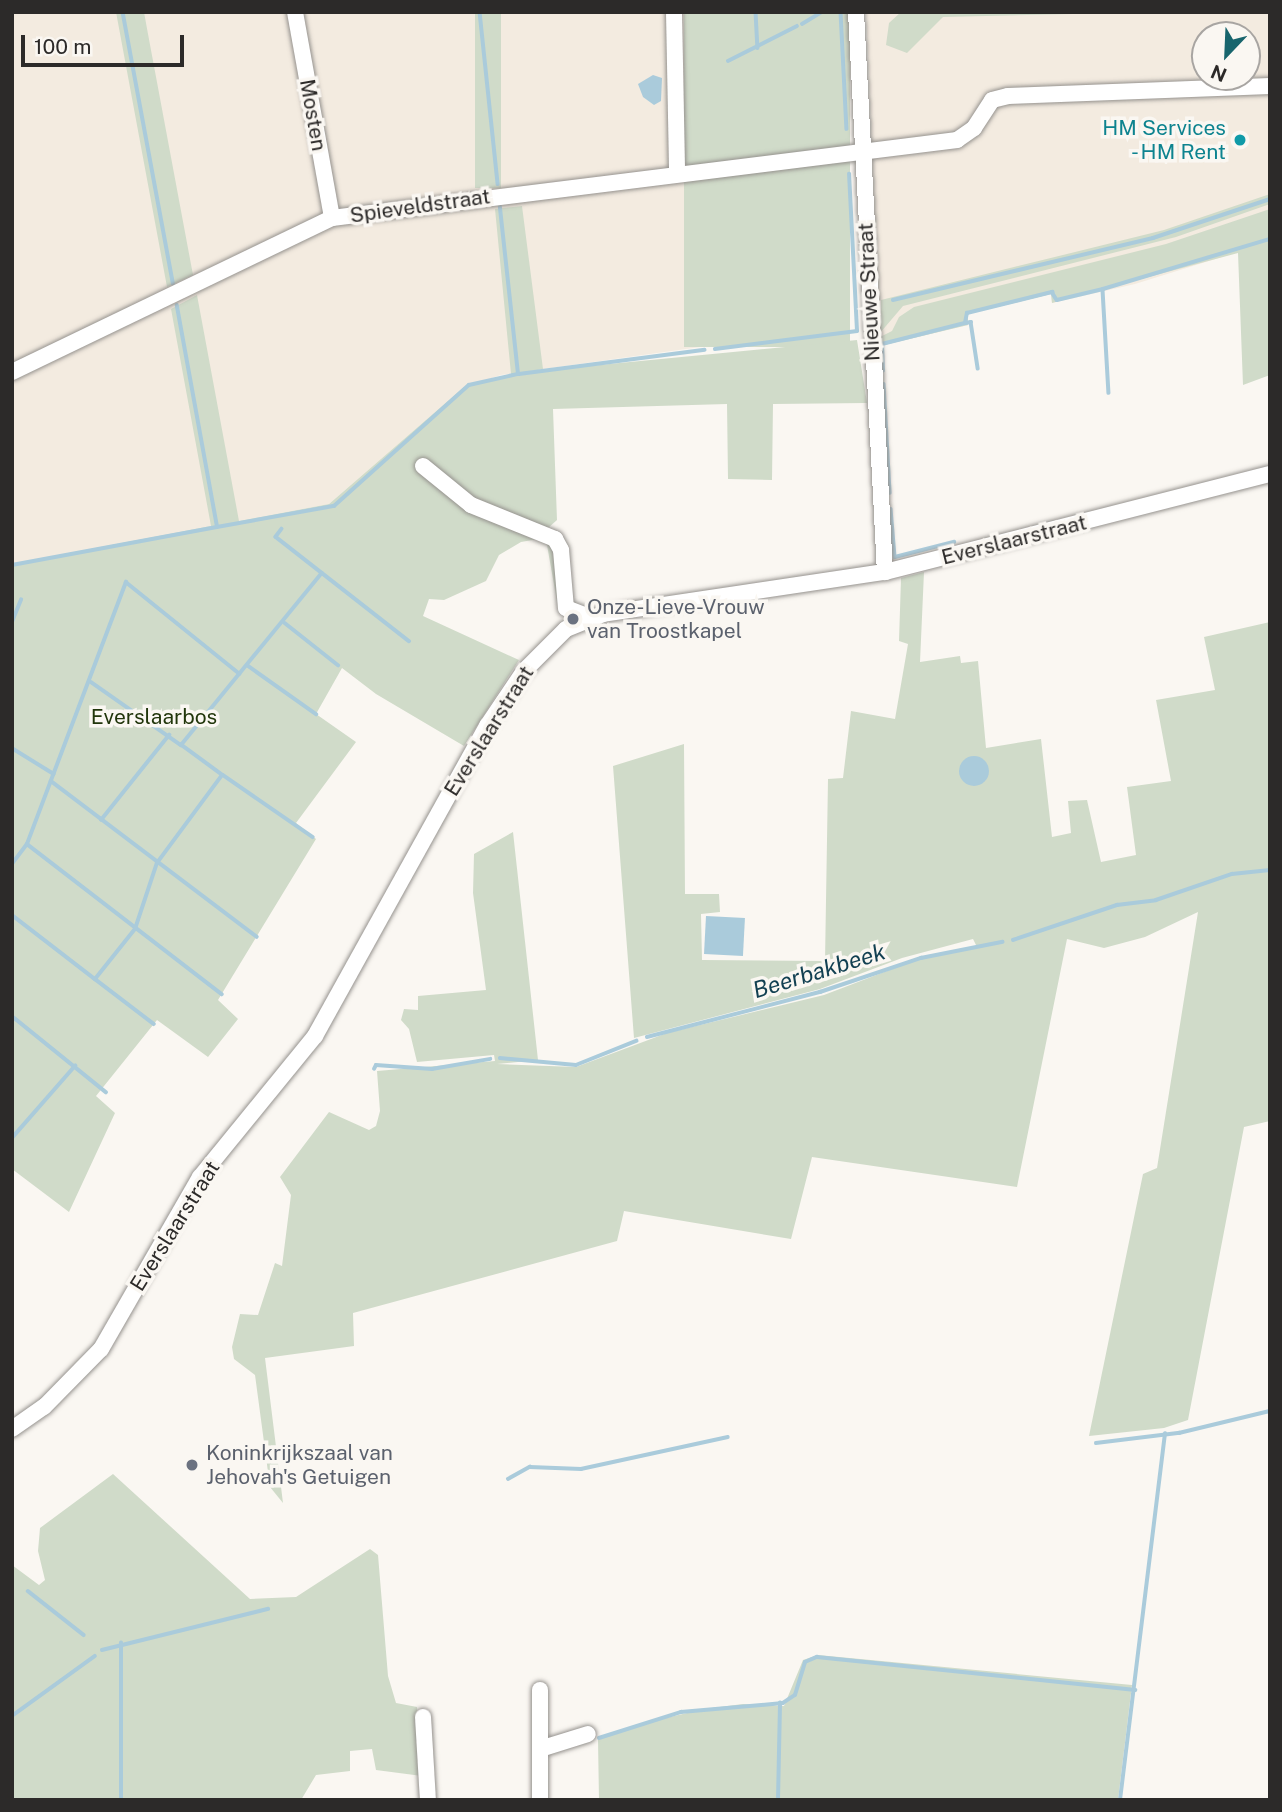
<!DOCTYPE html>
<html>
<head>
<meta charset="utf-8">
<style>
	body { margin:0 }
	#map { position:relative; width:1282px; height:1812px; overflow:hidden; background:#faf7f2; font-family:"Public Sans",sans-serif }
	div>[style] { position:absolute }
	.built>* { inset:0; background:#f3ebe0 }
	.green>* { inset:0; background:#d0dbc9; transform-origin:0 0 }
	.water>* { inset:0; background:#aacbdb; transform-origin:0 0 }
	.round { border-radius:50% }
	.stream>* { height:3.5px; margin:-1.75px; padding:0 1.75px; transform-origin:1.75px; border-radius:1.75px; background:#aacbdb }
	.roads { filter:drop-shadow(0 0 2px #95928e) drop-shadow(0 0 2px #95928e) }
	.minor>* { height:16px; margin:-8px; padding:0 8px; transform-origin:8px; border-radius:8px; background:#fff }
	.dots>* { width:19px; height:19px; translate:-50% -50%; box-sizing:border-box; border:4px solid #faf7f2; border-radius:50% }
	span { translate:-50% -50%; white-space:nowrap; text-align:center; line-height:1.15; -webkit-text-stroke:7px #faf7f2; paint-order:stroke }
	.street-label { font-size:21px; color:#2c2a29 }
	.culture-label { font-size:21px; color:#0d838f }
	.right { translate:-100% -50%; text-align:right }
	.worship-label { font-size:21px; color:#5b616d }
	.left { translate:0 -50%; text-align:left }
	.park-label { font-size:21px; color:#21360b }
	.water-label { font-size:23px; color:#124052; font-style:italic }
	.frame { position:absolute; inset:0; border:14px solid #2c2a29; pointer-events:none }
	.north { position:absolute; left:1191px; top:21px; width:70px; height:70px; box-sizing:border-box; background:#faf7f2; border:2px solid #a8a5a2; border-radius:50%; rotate:203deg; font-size:19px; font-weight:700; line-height:28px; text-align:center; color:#2c2a29 }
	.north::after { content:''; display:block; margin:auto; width:24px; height:32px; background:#18656d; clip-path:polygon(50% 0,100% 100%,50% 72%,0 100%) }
	.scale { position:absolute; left:21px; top:35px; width:163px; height:32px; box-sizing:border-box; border:4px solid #2c2a29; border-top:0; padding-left:9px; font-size:21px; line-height:24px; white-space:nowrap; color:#2c2a29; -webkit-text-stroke:5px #faf7f2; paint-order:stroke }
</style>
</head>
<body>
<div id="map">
	<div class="built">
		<i style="clip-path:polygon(12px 12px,684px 12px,700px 347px,501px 375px,464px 387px,329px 504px,12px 564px)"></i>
		<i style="clip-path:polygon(evenodd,866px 12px,1270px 12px,1270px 242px,1135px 284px,1052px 303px,1051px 294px,968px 314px,968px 325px,880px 346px,866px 12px,1205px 35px,1247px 35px,1247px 77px,1205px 77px,1205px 35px)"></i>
	</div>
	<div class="green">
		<i style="clip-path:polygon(116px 12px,144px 12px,148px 34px,193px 275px,167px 287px)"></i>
		<i style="left:475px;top:12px;width:26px;height:176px"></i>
		<i style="left:684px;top:12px;width:166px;height:335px"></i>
		<i style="clip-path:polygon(901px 12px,1164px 12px,943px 17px,907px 53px,886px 45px,889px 23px)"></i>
		<i style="clip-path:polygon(1270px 194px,1270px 204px,1176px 237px,903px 306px,880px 333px,881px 300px,1164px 230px)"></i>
		<i style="clip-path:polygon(522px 206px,543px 369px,527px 372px,857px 340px,867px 403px,773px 404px,772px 480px,728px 479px,727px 404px,553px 409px,557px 520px,548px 528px,559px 535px,558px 607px,547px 545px,538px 539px,521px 542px,499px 555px,486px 581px,444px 600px,429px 599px,423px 616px,519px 660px,464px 746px,376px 694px,342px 668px,316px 714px,356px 742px,296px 823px,316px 839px,218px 1000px,238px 1019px,208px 1057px,157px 1020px,96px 1096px,115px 1113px,69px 1212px,12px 1169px,12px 564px,211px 526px,171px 309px,197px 295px,239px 521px,329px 504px,464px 387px,511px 374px,495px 209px)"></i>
		<i style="clip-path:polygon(1270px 209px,1270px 375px,1243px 385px,1238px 253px,1052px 303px,1051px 294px,968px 314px,968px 325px,880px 346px,880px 337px,892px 331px,899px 317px,914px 307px,1166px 244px)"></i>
		<i style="clip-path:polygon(924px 572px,920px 662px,960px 656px,961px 663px,978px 661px,986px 748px,1041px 739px,1052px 837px,1071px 833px,1068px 801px,1087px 800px,1101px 862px,1136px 855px,1127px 787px,1171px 781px,1156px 700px,1215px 690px,1204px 637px,1270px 622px,1270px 1121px,1244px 1127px,1188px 1420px,1164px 1428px,1089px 1436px,1143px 1174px,1157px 1168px,1198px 912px,1145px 937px,1104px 948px,1067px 939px,1017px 1187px,812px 1157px,791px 1239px,624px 1211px,617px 1241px,353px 1313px,354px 1346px,265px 1358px,283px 1503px,270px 1487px,255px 1375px,234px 1359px,232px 1347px,240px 1314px,258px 1315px,275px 1263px,282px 1266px,291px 1195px,280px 1177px,329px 1112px,369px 1130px,376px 1126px,380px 1111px,377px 1071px,495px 1061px,494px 1055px,417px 1062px,409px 1029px,401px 1020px,404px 1009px,418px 1010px,418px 996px,486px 990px,473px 893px,474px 854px,513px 832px,538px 1060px,497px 1064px,576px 1067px,667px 1033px,824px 995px,913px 961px,977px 947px,973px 939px,902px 958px,820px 989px,634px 1038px,613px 766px,684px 744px,685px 894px,719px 894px,720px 912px,701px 914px,702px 960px,825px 961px,828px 779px,843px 778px,851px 711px,895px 719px,908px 644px,899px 641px,901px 578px)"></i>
		<i style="clip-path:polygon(113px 1474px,250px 1599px,296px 1597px,370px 1549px,378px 1555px,388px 1676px,396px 1703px,417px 1707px,422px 1776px,376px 1770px,372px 1749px,350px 1751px,350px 1771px,316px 1775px,301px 1800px,12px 1800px,12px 1565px,39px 1585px,45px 1580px,38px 1551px,40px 1528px)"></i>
		<i style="clip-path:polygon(818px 1655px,1132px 1685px,1118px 1800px,599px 1800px,598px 1740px,636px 1725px,704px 1709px,743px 1704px,784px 1706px,803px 1660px)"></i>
	</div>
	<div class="water">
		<i style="clip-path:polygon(653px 75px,662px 78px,661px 101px,654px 105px,643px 97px,638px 84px)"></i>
		<i class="round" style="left:959px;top:756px;width:30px;height:30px"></i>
		<i style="left:706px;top:916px;width:39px;height:38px;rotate:3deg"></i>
	</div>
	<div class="stream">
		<i style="left:123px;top:12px;width:276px;rotate:79.5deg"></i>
		<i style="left:480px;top:12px;width:173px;rotate:84deg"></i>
		<i style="left:756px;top:12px;width:36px;rotate:87deg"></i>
		<i style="left:841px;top:12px;width:117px;rotate:87.1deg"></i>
		<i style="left:802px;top:24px;width:23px;rotate:-31deg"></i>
		<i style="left:728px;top:61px;width:77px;rotate:-26.9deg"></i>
		<i style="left:1103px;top:290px;width:103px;rotate:86.7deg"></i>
		<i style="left:893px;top:300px;width:267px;rotate:-13.4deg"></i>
		<i style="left:1153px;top:238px;width:123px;rotate:-18.4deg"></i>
		<i style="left:965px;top:323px;width:6px;rotate:-9deg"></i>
		<i style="left:971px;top:322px;width:47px;rotate:81.3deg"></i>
		<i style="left:715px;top:349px;width:143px;rotate:-7.2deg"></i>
		<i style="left:857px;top:331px;width:157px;rotate:-92.9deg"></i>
		<i style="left:883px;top:371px;width:27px;rotate:-92deg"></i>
		<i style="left:882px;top:344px;width:86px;rotate:-14.2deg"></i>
		<i style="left:965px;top:323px;width:10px;rotate:-79deg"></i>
		<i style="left:967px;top:313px;width:88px;rotate:-13.9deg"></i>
		<i style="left:1052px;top:292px;width:9px;rotate:58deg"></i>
		<i style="left:1057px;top:300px;width:47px;rotate:-13.4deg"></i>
		<i style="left:1103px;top:289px;width:174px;rotate:-16.7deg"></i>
		<i style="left:519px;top:374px;width:187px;rotate:-7.4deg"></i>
		<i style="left:884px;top:384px;width:109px;rotate:86.8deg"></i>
		<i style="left:891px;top:509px;width:48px;rotate:85.2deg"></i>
		<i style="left:895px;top:557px;width:61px;rotate:-14.3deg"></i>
		<i style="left:217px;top:527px;width:119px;rotate:-10.2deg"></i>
		<i style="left:334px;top:506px;width:181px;rotate:-41.9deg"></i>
		<i style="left:469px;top:385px;width:50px;rotate:-12.7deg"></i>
		<i style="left:518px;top:374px;width:168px;rotate:-96.2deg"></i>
		<i style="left:282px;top:529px;width:10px;rotate:127deg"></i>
		<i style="left:276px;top:537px;width:169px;rotate:38deg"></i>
		<i style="left:12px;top:565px;width:208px;rotate:-10.5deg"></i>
		<i style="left:217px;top:527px;width:225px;rotate:-100.3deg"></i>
		<i style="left:12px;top:622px;width:24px;rotate:-68deg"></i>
		<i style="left:285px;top:623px;width:68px;rotate:38.4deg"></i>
		<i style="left:247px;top:665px;width:85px;rotate:35.4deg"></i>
		<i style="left:91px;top:682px;width:110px;rotate:35deg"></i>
		<i style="left:12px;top:748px;width:49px;rotate:31.8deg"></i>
		<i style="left:223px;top:775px;width:109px;rotate:34.6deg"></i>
		<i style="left:51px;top:781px;width:258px;rotate:37.1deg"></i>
		<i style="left:101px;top:820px;width:109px;rotate:-51.3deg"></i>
		<i style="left:27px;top:844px;width:246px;rotate:37.6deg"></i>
		<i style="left:12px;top:864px;width:25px;rotate:-53deg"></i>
		<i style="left:27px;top:844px;width:280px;rotate:-69.3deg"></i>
		<i style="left:126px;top:582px;width:146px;rotate:38.9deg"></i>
		<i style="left:12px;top:915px;width:105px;rotate:37.6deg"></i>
		<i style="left:95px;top:979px;width:64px;rotate:-51.3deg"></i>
		<i style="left:135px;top:929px;width:70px;rotate:-71.6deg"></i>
		<i style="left:157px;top:863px;width:109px;rotate:-53.5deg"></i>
		<i style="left:222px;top:775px;width:51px;rotate:-143.8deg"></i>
		<i style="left:181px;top:745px;width:222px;rotate:-50.7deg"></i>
		<i style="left:1013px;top:940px;width:110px;rotate:-18.6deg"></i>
		<i style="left:1117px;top:905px;width:39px;rotate:-7deg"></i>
		<i style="left:1156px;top:900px;width:80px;rotate:-18.9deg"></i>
		<i style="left:1232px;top:874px;width:38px;rotate:-6deg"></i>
		<i style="left:95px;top:979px;width:74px;rotate:37.3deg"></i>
		<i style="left:12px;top:1016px;width:121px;rotate:39deg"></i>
		<i style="left:647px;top:1037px;width:179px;rotate:-14.6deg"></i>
		<i style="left:820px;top:992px;width:107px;rotate:-18.6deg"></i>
		<i style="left:921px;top:958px;width:83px;rotate:-11.2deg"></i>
		<i style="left:500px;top:1058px;width:76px;rotate:5.3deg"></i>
		<i style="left:576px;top:1065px;width:65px;rotate:-21.8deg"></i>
		<i style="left:374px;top:1069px;width:4px;rotate:-63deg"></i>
		<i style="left:376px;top:1065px;width:56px;rotate:4.1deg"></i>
		<i style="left:432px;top:1069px;width:59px;rotate:-9.8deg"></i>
		<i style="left:12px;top:1138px;width:96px;rotate:-48.8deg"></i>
		<i style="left:1096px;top:1443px;width:84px;rotate:-6.9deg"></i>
		<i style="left:1179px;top:1433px;width:94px;rotate:-13.6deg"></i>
		<i style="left:508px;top:1479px;width:25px;rotate:-29deg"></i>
		<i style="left:530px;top:1467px;width:51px;rotate:2.2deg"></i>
		<i style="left:581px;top:1469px;width:150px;rotate:-12.3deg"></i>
		<i style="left:28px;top:1591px;width:71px;rotate:38.2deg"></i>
		<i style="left:102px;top:1650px;width:171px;rotate:-13.9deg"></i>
		<i style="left:12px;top:1716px;width:102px;rotate:-35.9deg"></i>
		<i style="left:599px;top:1738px;width:86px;rotate:-17.6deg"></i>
		<i style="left:681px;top:1712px;width:102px;rotate:-5deg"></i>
		<i style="left:783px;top:1703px;width:14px;rotate:-34deg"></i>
		<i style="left:795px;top:1695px;width:34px;rotate:-73deg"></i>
		<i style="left:805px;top:1662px;width:13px;rotate:-23deg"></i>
		<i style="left:817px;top:1657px;width:320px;rotate:5.9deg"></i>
		<i style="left:121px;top:1800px;width:157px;rotate:-90deg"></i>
		<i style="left:778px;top:1800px;width:97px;rotate:-88.8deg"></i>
		<i style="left:1120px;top:1800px;width:369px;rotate:-83deg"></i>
	</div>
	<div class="roads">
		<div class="minor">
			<i style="left:295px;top:12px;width:209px;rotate:79.8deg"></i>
			<i style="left:674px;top:12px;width:160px;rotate:88.9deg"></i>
			<i style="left:856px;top:12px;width:561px;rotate:87.04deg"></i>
			<i style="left:12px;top:372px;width:355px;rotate:-25.7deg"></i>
			<i style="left:332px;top:218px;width:630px;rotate:-7.11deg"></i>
			<i style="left:957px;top:140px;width:21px;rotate:-35deg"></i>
			<i style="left:974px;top:128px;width:33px;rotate:-57deg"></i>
			<i style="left:992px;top:100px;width:16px;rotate:-14deg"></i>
			<i style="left:1008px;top:96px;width:262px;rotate:-2.2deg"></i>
			<i style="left:423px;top:466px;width:62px;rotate:39.1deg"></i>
			<i style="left:471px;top:505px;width:91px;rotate:22deg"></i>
			<i style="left:555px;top:539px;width:13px;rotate:61deg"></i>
			<i style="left:561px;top:550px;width:58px;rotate:85.1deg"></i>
			<i style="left:566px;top:608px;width:25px;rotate:21deg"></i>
			<i style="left:12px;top:1429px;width:39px;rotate:-35deg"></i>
			<i style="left:44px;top:1407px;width:81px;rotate:-45.5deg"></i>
			<i style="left:101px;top:1349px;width:198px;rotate:-60.1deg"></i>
			<i style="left:200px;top:1177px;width:182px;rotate:-50.8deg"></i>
			<i style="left:315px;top:1036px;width:355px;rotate:-61deg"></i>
			<i style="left:487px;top:726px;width:66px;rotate:-56.1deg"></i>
			<i style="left:524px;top:671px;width:59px;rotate:-45deg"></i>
			<i style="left:566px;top:629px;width:40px;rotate:-22deg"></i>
			<i style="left:603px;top:614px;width:285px;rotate:-8.5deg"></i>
			<i style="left:885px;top:572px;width:397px;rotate:-14.3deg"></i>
			<i style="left:540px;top:1690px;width:110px;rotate:90deg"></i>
			<i style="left:423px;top:1717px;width:83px;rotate:86.6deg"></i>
			<i style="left:540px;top:1749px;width:50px;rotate:-17.4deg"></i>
		</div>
	</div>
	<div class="dots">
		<i style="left:1240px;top:140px;background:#0f9aa8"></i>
		<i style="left:573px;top:619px;background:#6b7280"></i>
		<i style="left:192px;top:1465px;background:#6b7280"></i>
	</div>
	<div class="street-label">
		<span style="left:313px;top:115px;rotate:80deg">Mosten</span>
		<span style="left:420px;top:206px;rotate:-8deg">Spieveldstraat</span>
		<span style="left:869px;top:292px;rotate:-93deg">Nieuwe Straat</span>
		<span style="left:1014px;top:540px;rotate:-14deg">Everslaarstraat</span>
		<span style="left:489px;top:731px;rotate:-58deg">Everslaarstraat</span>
		<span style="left:175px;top:1226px;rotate:-58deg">Everslaarstraat</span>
	</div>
	<div class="culture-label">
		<span class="right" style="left:1226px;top:140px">HM Services<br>- HM Rent</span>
	</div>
	<div class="worship-label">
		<span class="left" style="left:587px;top:619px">Onze-Lieve-Vrouw<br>van Troostkapel</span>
		<span class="left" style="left:206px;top:1465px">Koninkrijkszaal van<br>Jehovah's Getuigen</span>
	</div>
	<div class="park-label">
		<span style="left:154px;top:717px">Everslaarbos</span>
	</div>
	<div class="water-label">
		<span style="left:819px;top:971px;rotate:-17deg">Beerbakbeek</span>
	</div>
	<div class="frame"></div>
	<div class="north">N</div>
	<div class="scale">100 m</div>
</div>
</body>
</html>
